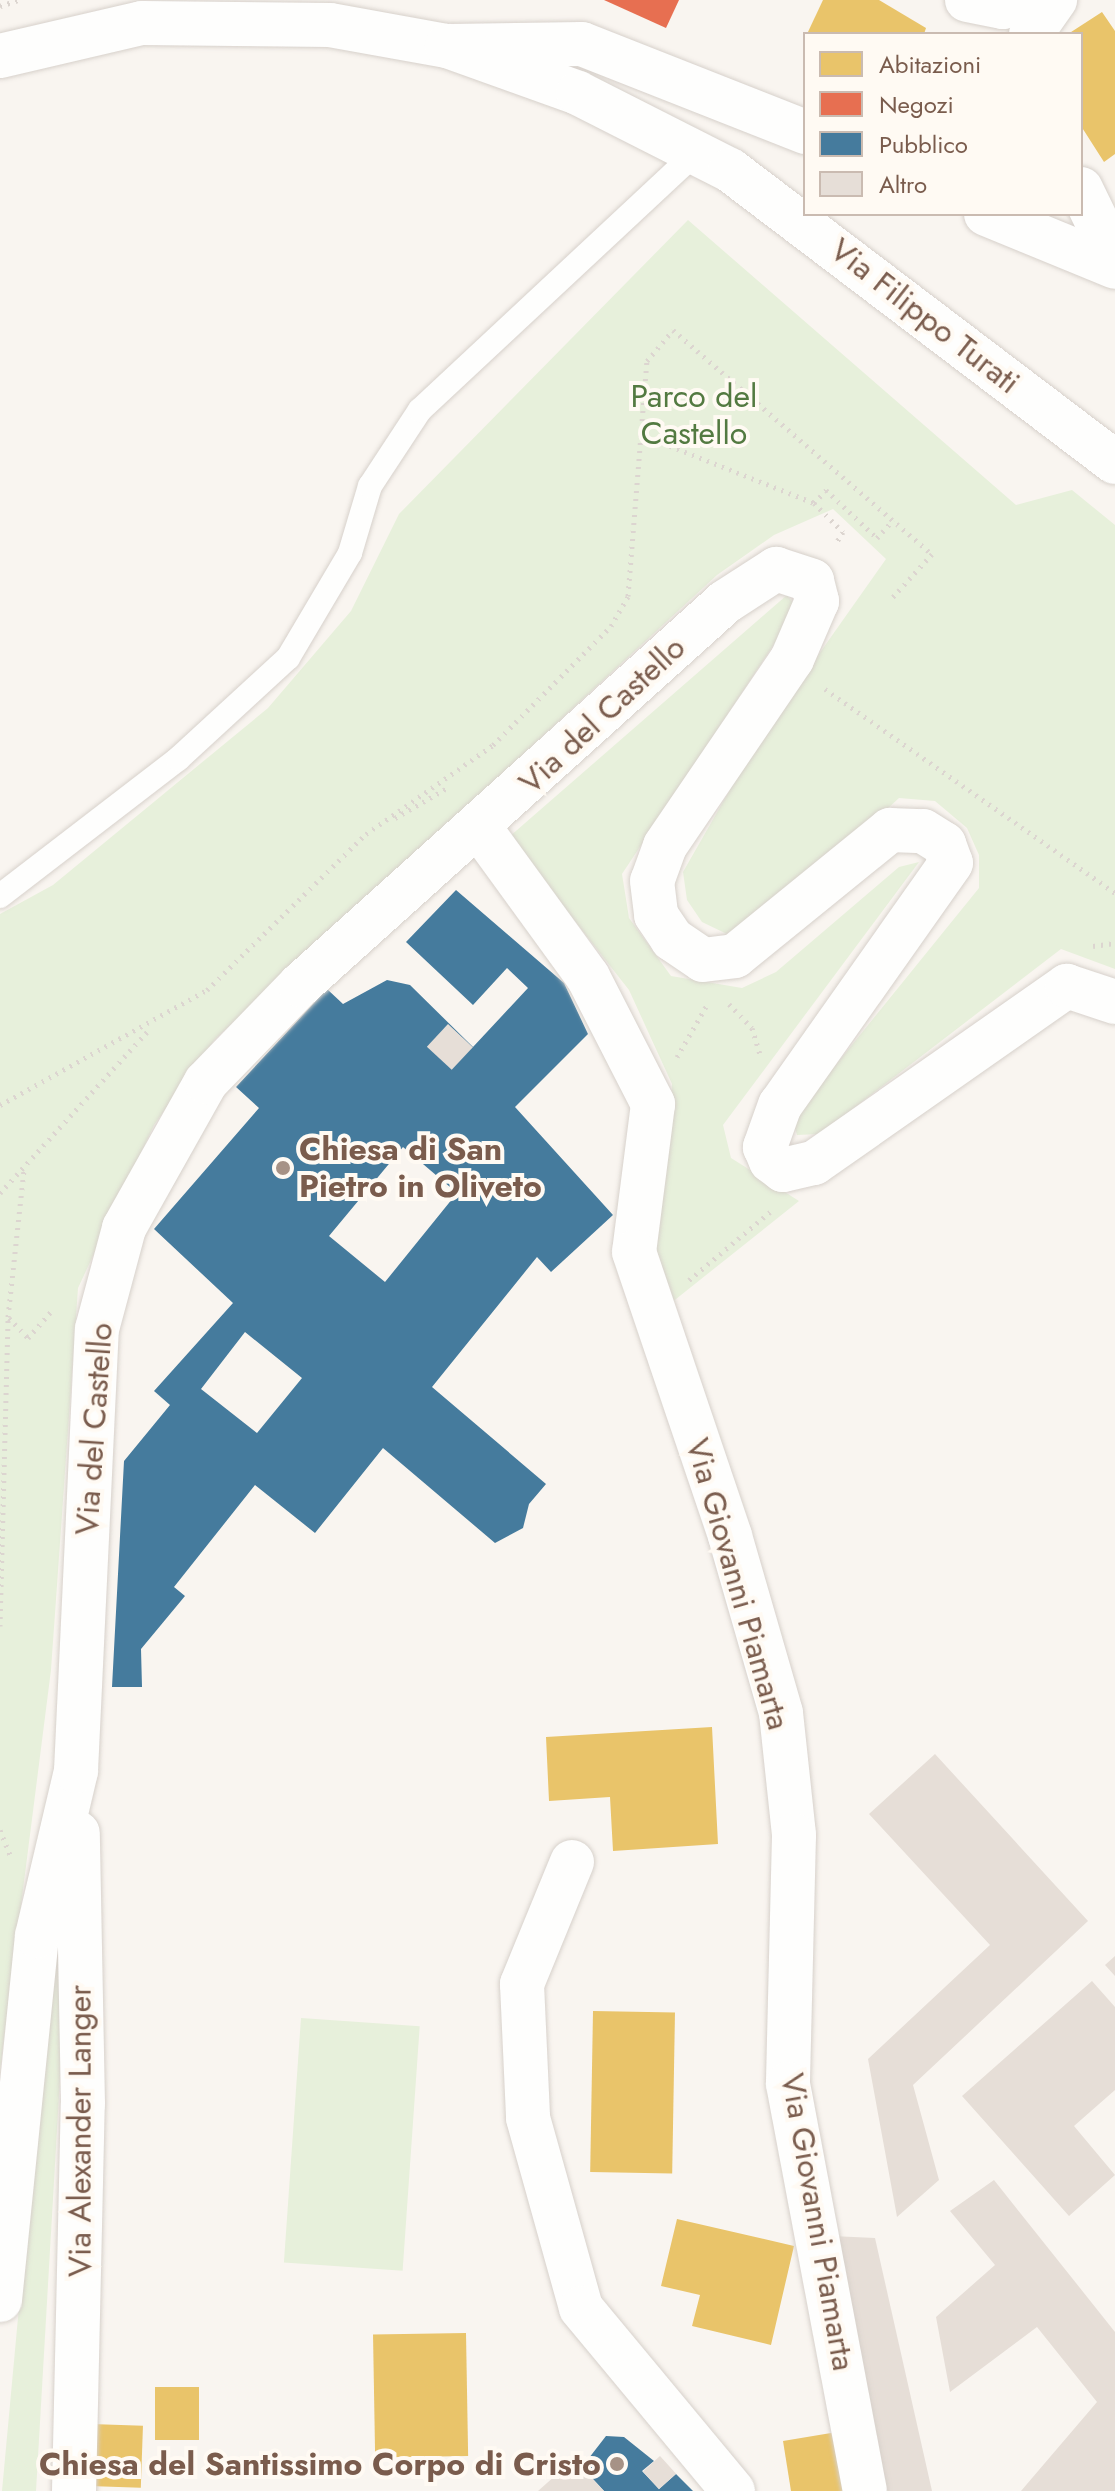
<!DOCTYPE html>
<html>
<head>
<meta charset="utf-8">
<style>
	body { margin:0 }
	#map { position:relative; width:1115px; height:2491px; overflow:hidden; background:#f9f5f0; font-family:Jost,sans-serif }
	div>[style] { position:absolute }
	.green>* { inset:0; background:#e7f0db; transform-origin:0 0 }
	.homes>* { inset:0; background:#e9c46a; transform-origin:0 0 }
	.shops>* { inset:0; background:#e76f51 }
	.public>* { inset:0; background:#457b9d }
	.building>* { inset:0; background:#e6ded7; transform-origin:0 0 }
	.path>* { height:5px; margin-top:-2.5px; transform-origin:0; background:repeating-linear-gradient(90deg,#dcd5d0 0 2px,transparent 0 8px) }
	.roads { filter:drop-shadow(0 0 2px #d7d1cb) drop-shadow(0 0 2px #d7d1cb) }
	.lane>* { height:24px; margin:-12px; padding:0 12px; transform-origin:12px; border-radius:12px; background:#fefefd }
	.street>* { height:44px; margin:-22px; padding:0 22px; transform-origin:22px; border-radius:22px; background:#fefefd }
	.secondary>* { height:44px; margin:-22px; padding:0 22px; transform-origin:22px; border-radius:22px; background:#fefefd }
	.dots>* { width:22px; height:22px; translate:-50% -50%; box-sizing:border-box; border:4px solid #fffaf3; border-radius:50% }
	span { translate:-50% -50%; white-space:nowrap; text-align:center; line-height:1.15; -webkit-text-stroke:8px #fffaf3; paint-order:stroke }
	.street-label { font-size:32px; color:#7a5c4d }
	.park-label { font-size:32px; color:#537a41 }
	.poi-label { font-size:32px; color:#7a5c4d; font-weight:700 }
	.left { translate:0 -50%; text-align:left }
	.right { translate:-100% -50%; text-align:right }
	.legend { position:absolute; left:803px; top:32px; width:280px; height:184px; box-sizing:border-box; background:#fffaf3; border:2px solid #cabbb1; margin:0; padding:10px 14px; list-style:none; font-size:24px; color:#7a5c4d }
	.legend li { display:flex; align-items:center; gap:16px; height:40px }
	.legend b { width:40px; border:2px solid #cabbb1 }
</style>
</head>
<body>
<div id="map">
	<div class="green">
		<i style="clip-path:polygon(688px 220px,1016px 505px,1072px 490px,1115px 525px,1115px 969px,1061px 949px,820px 1134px,797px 1135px,793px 1122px,813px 1093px,979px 888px,979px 855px,967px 828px,935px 801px,899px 798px,829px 863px,729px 935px,702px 922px,687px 900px,683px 872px,759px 739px,886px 559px,833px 509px,774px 535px,717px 575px,215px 1039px,154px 1125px,78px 1288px,51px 1670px,0 2070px,0 914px,53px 885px,268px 708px,351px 611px,399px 514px)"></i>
		<i style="clip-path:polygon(787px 595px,794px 604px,784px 629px,622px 874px,629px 918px,671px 976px,742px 988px,776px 972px,899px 867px,919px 862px,723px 1125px,731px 1158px,799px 1201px,666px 1307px,647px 1258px,670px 1143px,672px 1084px,629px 990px,509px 837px)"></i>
		<i style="clip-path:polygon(53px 1939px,63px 1947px,66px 1975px,36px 2491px,2px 2491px)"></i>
		<i style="left:301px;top:2018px;width:119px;height:245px;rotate:4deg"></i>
	</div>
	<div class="homes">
		<i style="clip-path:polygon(823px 0,879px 0,926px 28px,924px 34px,807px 34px)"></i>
		<i style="clip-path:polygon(1102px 12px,1115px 31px,1115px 154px,1104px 162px,1081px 126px,1081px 34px,1068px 34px)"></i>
		<i style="clip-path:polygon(712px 1727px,718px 1844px,613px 1851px,610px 1797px,549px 1801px,546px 1737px)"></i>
		<i style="left:593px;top:2011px;width:82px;height:161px;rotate:1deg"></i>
		<i style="clip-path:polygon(677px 2219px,794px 2246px,771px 2345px,692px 2326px,700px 2295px,661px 2286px)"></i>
		<i style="left:466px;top:2333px;width:123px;height:93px;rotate:89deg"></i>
		<i style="left:155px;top:2387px;width:44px;height:53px"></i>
		<i style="left:91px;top:2424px;width:52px;height:62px;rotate:2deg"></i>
		<i style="clip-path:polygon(843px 2431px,853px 2491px,791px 2491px,783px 2441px)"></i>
	</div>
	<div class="shops">
		<i style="clip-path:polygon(604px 0,679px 0,666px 28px)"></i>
	</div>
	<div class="public">
		<i style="clip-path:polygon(evenodd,456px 890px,564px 983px,588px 1034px,515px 1107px,613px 1215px,551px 1272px,537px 1257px,432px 1387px,546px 1484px,529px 1504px,523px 1528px,495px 1543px,383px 1448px,315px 1533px,255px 1485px,174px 1587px,185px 1596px,141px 1649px,142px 1687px,112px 1687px,124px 1461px,170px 1405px,154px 1391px,233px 1303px,154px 1229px,259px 1108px,236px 1087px,327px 989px,343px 1004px,387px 980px,410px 985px,473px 1047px,528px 988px,507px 968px,473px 1005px,406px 942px,456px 890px,403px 1147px,457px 1193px,385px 1282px,329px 1236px,403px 1147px,456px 890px,245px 1332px,302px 1378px,257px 1433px,201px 1389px,245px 1332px)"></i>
		<i style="clip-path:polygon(606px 2436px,624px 2437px,654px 2461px,642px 2471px,659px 2489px,676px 2474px,693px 2491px,604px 2491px,582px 2467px)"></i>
	</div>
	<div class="building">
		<i style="left:448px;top:1024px;width:34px;height:31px;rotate:43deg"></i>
		<i style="clip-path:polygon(935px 1754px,1088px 1921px,913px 2085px,939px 2180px,897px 2217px,868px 2059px,990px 1945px,869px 1814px)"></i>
		<i style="clip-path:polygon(1115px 1956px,1115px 1976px,1105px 1965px)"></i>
		<i style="clip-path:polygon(1092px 1981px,1115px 2007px,1115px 2090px,1074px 2126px,1115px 2175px,1069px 2216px,962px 2096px)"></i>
		<i style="clip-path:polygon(994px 2180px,1115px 2332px,1115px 2491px,1021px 2491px,1097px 2402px,1037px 2327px,950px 2392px,936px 2317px,995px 2265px,950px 2211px)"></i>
		<i style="clip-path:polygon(832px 2236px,875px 2238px,932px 2491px,875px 2491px)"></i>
		<i style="left:660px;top:2456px;width:24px;height:23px;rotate:48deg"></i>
		<i style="clip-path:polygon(574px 2459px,604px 2491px,538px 2491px)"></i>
	</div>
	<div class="path">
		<i style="left:0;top:6px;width:19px;rotate:-18deg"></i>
		<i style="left:640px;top:434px;width:187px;rotate:21.6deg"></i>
		<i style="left:814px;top:503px;width:18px;rotate:-47deg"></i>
		<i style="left:826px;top:490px;width:70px;rotate:43.3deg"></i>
		<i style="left:877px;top:538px;width:24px;rotate:-48deg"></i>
		<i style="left:814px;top:503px;width:41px;rotate:45deg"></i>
		<i style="left:843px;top:532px;width:13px;rotate:122deg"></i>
		<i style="left:825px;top:689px;width:355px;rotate:35.1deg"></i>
		<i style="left:395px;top:818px;width:62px;rotate:-29.9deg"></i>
		<i style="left:1093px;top:946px;width:22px;rotate:-8deg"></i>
		<i style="left:729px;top:1004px;width:33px;rotate:46deg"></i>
		<i style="left:752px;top:1028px;width:27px;rotate:73deg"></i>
		<i style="left:677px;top:1057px;width:62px;rotate:-60.1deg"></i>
		<i style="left:0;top:1105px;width:237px;rotate:-29.1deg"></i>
		<i style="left:207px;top:990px;width:223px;rotate:-44.5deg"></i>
		<i style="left:366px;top:834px;width:155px;rotate:-35deg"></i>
		<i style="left:493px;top:745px;width:168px;rotate:-45.2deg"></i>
		<i style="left:611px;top:626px;width:34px;rotate:-60deg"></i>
		<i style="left:628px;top:596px;width:236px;rotate:-85.4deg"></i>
		<i style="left:647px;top:361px;width:40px;rotate:-50deg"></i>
		<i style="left:673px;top:330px;width:342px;rotate:40.9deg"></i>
		<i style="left:932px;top:554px;width:59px;rotate:132.3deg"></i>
		<i style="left:0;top:1193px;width:221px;rotate:-47.6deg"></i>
		<i style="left:689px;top:1280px;width:106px;rotate:-40deg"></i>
		<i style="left:9px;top:1318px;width:28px;rotate:46deg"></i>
		<i style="left:28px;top:1338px;width:38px;rotate:-49deg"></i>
		<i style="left:0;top:1626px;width:309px;rotate:-88.5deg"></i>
		<i style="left:8px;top:1317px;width:148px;rotate:-83.8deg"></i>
		<i style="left:0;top:1830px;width:27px;rotate:68deg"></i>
	</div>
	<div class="roads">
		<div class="lane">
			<i style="left:0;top:896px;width:225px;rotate:-37.6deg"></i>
			<i style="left:178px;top:759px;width:149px;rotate:-42.6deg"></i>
			<i style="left:288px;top:658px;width:122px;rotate:-59.4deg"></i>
			<i style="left:350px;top:553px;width:70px;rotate:-73.4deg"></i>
			<i style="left:370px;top:486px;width:91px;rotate:-56.7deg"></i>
			<i style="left:420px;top:410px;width:379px;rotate:-43deg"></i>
		</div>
		<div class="street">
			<i style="left:967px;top:0;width:37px;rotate:11deg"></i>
			<i style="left:1003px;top:7px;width:12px;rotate:-35deg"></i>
			<i style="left:1031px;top:34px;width:42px;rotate:-54.8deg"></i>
			<i style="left:450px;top:46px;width:132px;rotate:-0.9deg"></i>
			<i style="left:582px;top:44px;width:240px;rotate:21.5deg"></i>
			<i style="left:1081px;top:189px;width:78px;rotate:64.1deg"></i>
			<i style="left:986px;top:214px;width:139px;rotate:22.3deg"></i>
			<i style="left:479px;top:827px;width:185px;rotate:54deg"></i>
			<i style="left:588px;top:977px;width:143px;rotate:62.9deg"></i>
			<i style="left:653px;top:1104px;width:149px;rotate:97.3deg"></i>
			<i style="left:634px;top:1252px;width:300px;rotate:71.3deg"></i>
			<i style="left:730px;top:1536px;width:184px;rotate:73.9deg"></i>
			<i style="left:781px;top:1713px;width:123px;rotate:83.9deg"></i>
			<i style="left:794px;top:1835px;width:249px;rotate:91.4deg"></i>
			<i style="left:788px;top:2084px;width:414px;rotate:79.3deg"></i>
			<i style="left:572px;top:1862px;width:132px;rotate:112.3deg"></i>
			<i style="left:522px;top:1984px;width:134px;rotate:87.4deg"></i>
			<i style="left:528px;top:2118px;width:197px;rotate:74.4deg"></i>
			<i style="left:581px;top:2308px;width:238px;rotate:50.3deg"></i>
			<i style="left:0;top:2300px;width:366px;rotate:-84.2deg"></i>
			<i style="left:37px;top:1936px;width:170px;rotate:-76.7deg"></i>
			<i style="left:76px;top:1771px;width:442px;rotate:-87.3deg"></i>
			<i style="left:97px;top:1329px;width:105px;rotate:-75deg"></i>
			<i style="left:124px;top:1228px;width:167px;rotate:-60.7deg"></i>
			<i style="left:206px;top:1082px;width:135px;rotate:-45.9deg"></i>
			<i style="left:300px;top:985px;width:572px;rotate:-42.02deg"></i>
			<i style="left:725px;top:602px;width:61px;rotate:-32.9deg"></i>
			<i style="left:776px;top:569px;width:38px;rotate:18deg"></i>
			<i style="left:812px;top:581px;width:21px;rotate:76deg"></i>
			<i style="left:817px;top:601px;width:63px;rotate:113.3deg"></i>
			<i style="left:792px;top:659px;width:226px;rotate:124.2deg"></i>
			<i style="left:665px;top:846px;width:37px;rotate:110deg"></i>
			<i style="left:652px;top:881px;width:34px;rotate:83deg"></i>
			<i style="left:656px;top:915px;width:29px;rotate:56deg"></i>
			<i style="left:672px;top:939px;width:37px;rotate:34deg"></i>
			<i style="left:703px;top:960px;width:32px;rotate:-7deg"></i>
			<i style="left:735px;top:956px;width:200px;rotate:-39.1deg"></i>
			<i style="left:890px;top:830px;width:33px;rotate:2deg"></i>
			<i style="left:923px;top:831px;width:25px;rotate:32deg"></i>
			<i style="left:944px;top:844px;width:20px;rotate:70deg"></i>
			<i style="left:951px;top:863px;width:296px;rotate:125.2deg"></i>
			<i style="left:780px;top:1105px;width:45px;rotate:109.7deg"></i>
			<i style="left:765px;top:1147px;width:15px;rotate:67deg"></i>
			<i style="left:771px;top:1161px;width:15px;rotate:37deg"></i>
			<i style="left:783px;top:1170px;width:32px;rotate:-13deg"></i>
			<i style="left:814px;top:1163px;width:309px;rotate:-35deg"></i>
			<i style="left:1067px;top:986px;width:51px;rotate:18.4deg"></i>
			<i style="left:74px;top:2491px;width:387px;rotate:-88.7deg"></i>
			<i style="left:83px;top:2104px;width:271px;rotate:-91.1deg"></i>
		</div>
		<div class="secondary">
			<i style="left:0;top:56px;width:146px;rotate:-13.1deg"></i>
			<i style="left:142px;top:23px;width:188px;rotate:0.6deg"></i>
			<i style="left:330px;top:25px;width:119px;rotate:10.2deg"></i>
			<i style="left:447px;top:46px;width:139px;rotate:19.7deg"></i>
			<i style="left:578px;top:93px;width:170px;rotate:26.9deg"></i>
			<i style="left:730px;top:170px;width:483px;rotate:37.2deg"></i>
		</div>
	</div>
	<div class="dots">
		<i style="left:283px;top:1168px;background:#a69286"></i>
		<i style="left:617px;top:2464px;background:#a69286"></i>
	</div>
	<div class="street-label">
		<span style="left:925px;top:316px;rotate:38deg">Via Filippo Turati</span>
		<span style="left:602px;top:715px;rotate:-43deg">Via del Castello</span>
		<span style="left:94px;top:1429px;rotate:-86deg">Via del Castello</span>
		<span style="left:738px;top:1584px;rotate:74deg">Via Giovanni Piamarta</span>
		<span style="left:80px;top:2131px;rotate:-90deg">Via Alexander Langer</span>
		<span style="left:818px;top:2222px;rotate:80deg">Via Giovanni Piamarta</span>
	</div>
	<div class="park-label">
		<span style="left:694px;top:415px">Parco del<br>Castello</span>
	</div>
	<div class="poi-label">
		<span class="left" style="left:299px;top:1168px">Chiesa di San<br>Pietro in Oliveto</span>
		<span class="right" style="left:601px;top:2464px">Chiesa del Santissimo Corpo di Cristo</span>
	</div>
	<ul class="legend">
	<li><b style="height:22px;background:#e9c46a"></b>Abitazioni</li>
	<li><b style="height:22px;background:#e76f51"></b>Negozi</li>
	<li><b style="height:22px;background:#457b9d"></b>Pubblico</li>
	<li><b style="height:22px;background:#e6ded7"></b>Altro</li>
	</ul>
</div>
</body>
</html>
